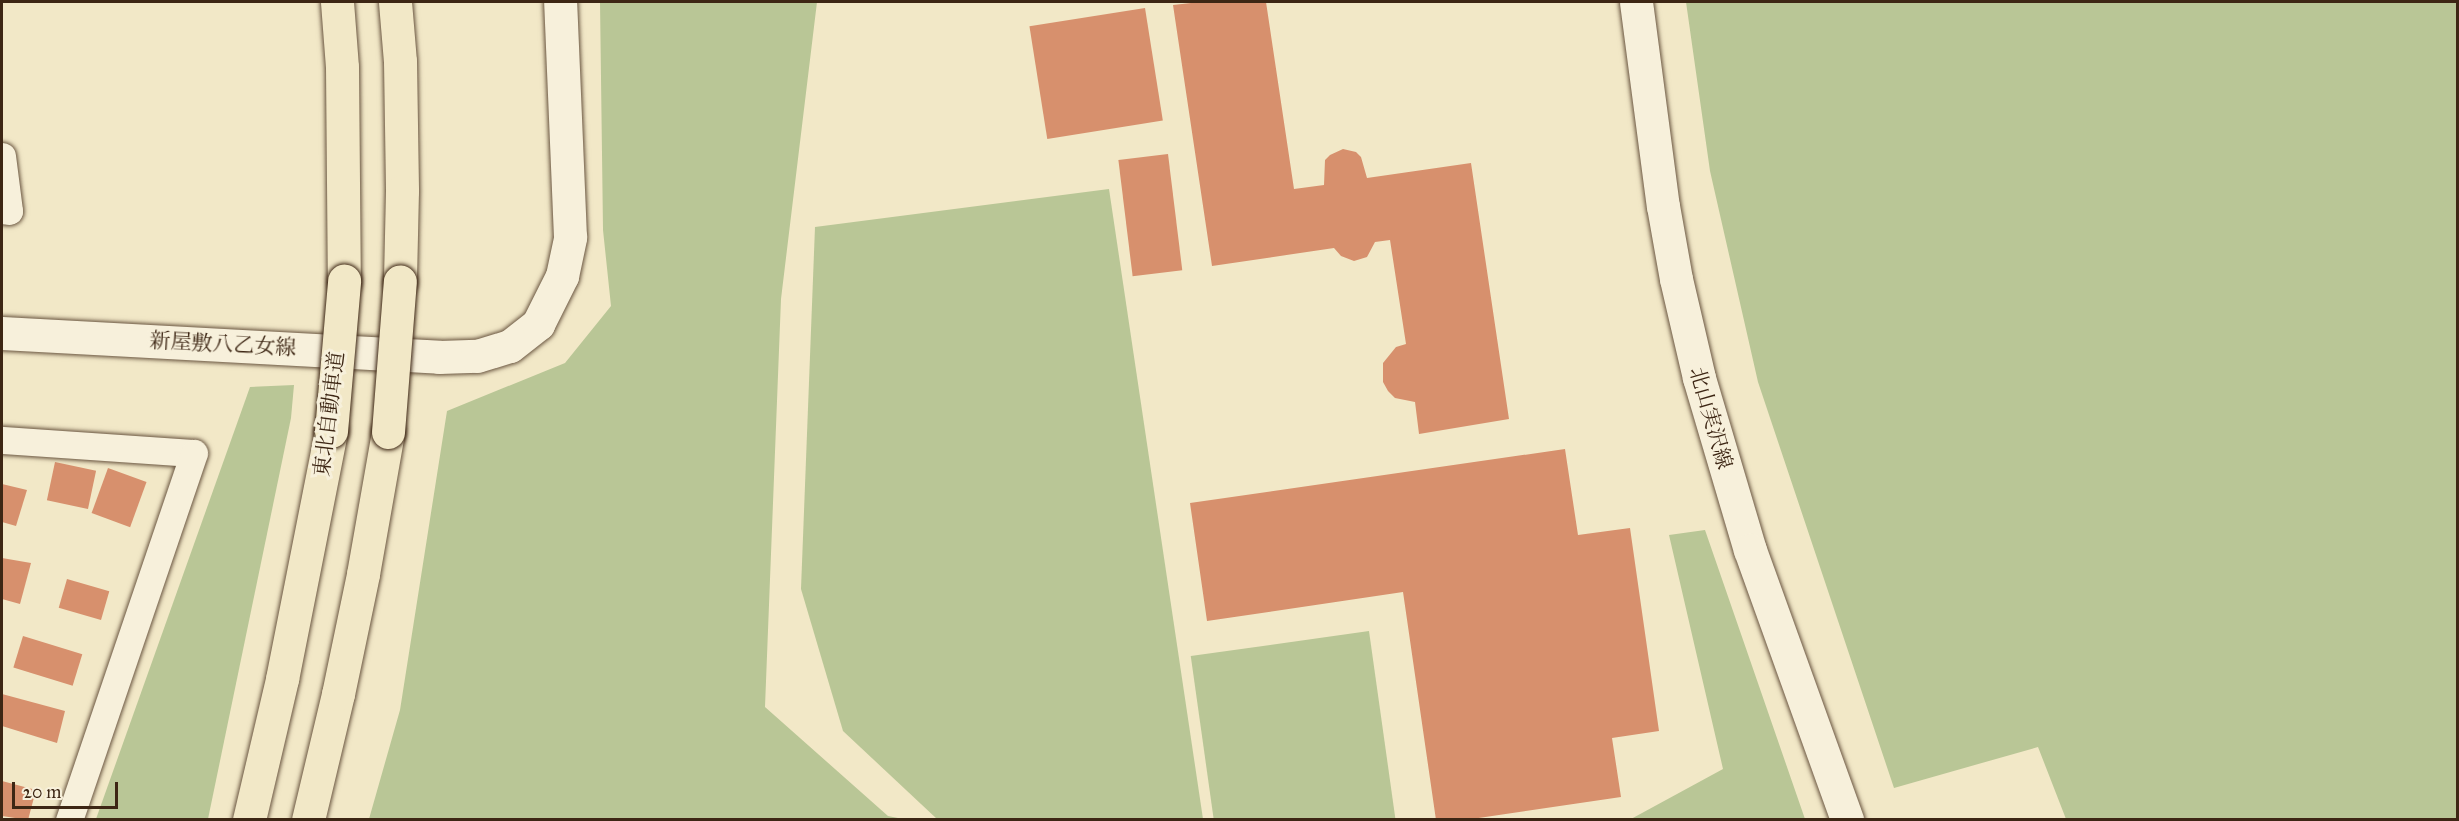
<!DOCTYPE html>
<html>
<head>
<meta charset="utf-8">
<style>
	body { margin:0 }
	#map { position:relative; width:2459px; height:821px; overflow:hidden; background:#f2e8c7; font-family:"IM FELL Great Primer","Noto Serif JP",serif }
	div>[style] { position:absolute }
	.green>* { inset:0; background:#b9c696; transform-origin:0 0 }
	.building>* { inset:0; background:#d7906d; transform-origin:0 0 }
	.roads { filter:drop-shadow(0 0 2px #6a5641) drop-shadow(0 0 2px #6a5641) }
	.street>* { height:27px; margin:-13.5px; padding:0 13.5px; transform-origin:13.5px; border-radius:13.5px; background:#f7f0db }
	.secondary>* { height:33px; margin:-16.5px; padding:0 16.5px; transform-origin:16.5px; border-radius:16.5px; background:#f7f0db }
	.highway>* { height:33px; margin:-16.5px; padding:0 16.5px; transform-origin:16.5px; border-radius:16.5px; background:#f2e8c7 }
	.bridges { filter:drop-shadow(0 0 2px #3d2614) drop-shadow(0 0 2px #3d2614) }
	.highway-bridge>* { height:33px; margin:-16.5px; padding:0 16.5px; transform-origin:16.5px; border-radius:16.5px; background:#f2e8c7 }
	span { translate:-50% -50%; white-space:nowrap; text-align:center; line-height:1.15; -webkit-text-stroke:6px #f7f0db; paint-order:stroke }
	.street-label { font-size:21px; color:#3d2614 }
	.frame { position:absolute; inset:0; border:3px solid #3d2614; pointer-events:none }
	.scale { position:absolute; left:12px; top:782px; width:106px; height:27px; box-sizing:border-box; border:3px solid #3d2614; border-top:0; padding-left:8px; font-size:18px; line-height:21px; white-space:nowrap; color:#3d2614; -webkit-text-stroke:4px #f7f0db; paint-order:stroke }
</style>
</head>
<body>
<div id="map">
	<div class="green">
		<i style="clip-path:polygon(600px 2px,817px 2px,781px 299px,765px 707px,888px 816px,903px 819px,369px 819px,400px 710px,447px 411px,565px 363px,611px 306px,603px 230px)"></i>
		<i style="clip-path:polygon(1686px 2px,2457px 2px,2457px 819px,2066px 819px,2038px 747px,1894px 788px,1758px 382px,1710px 171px)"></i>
		<i style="clip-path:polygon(1109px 189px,1203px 819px,937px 819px,843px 731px,801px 589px,815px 227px)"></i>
		<i style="clip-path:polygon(294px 385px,291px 418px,208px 819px,96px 819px,250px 387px)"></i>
		<i style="clip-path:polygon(1705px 530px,1805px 819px,1631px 819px,1723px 769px,1669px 535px)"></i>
		<i style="left:1369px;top:631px;width:190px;height:180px;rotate:82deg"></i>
	</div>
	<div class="building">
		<i style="clip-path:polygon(1200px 2px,1266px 2px,1294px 189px,1324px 185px,1325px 160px,1330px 155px,1343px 149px,1356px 152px,1361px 157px,1367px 178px,1471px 163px,1509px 419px,1419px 434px,1415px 402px,1395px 398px,1388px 391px,1383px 382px,1383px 363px,1396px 347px,1406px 344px,1390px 240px,1375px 242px,1367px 257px,1354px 261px,1341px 256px,1334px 248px,1212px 266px,1173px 5px)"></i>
		<i style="left:1145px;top:8px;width:114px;height:117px;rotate:81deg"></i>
		<i style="left:1168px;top:154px;width:117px;height:50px;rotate:83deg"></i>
		<i style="clip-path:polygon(1565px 449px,1578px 535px,1630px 528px,1659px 731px,1612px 738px,1621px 797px,1465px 820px,1436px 820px,1403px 592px,1207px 621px,1190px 503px)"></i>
		<i style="left:55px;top:462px;width:42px;height:39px;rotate:12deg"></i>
		<i style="left:108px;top:468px;width:41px;height:48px;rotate:20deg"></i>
		<i style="clip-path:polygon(2px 484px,27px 490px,16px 526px,2px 522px)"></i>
		<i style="clip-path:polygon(2px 558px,31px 563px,20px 604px,2px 599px)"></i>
		<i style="left:67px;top:579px;width:44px;height:30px;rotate:16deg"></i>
		<i style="left:23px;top:636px;width:62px;height:33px;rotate:17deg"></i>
		<i style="clip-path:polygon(2px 694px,65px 711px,57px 743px,2px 726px)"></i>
		<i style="clip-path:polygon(2px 781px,36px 790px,28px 820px,2px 816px)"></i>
	</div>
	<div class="roads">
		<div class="street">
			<i style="left:2px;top:156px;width:55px;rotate:82.7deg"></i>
			<i style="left:9px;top:211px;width:7px;rotate:-172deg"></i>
			<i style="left:2px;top:440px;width:192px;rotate:3.9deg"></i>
			<i style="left:194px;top:453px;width:388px;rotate:108.8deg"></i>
		</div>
		<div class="secondary">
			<i style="left:1636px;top:2px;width:206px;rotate:82.5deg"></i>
			<i style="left:1663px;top:206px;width:74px;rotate:79.9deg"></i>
			<i style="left:1676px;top:279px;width:102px;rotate:76.9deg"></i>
			<i style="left:1699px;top:378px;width:179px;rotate:73.5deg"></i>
			<i style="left:1750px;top:550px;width:287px;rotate:70.2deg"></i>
			<i style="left:2px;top:333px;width:438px;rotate:3.1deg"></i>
			<i style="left:439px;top:357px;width:38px;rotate:-2deg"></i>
			<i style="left:477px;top:356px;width:34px;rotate:-17deg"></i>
			<i style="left:510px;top:346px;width:36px;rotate:-38deg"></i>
			<i style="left:538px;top:324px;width:54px;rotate:-63.4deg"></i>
			<i style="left:562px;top:276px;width:40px;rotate:-78deg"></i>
			<i style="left:570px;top:237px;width:235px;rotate:-92.4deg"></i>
		</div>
		<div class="highway">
			<i style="left:337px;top:2px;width:65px;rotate:85.6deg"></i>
			<i style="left:342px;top:67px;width:214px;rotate:89.5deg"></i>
			<i style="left:395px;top:2px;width:59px;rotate:85.2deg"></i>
			<i style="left:400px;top:61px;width:130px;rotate:89.1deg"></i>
			<i style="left:402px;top:191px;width:90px;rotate:91.3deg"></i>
			<i style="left:249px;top:820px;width:145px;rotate:-76.8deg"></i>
			<i style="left:282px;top:679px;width:253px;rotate:-78.8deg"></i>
			<i style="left:308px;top:820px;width:130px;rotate:-76.6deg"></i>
			<i style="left:338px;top:694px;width:123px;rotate:-78.2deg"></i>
			<i style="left:363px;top:574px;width:144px;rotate:-80deg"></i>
		</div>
	</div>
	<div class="bridges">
		<div class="highway-bridge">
			<i style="left:331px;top:431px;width:151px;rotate:-85deg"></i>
			<i style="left:388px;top:432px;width:151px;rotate:-85.5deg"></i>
		</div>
	</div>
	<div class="street-label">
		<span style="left:223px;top:344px;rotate:3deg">新屋敷八乙女線</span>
		<span style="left:329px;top:414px;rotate:-83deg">東北自動車道</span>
		<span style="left:1711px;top:418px;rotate:74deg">北山実沢線</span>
	</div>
	<div class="frame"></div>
	<div class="scale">20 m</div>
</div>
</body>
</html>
